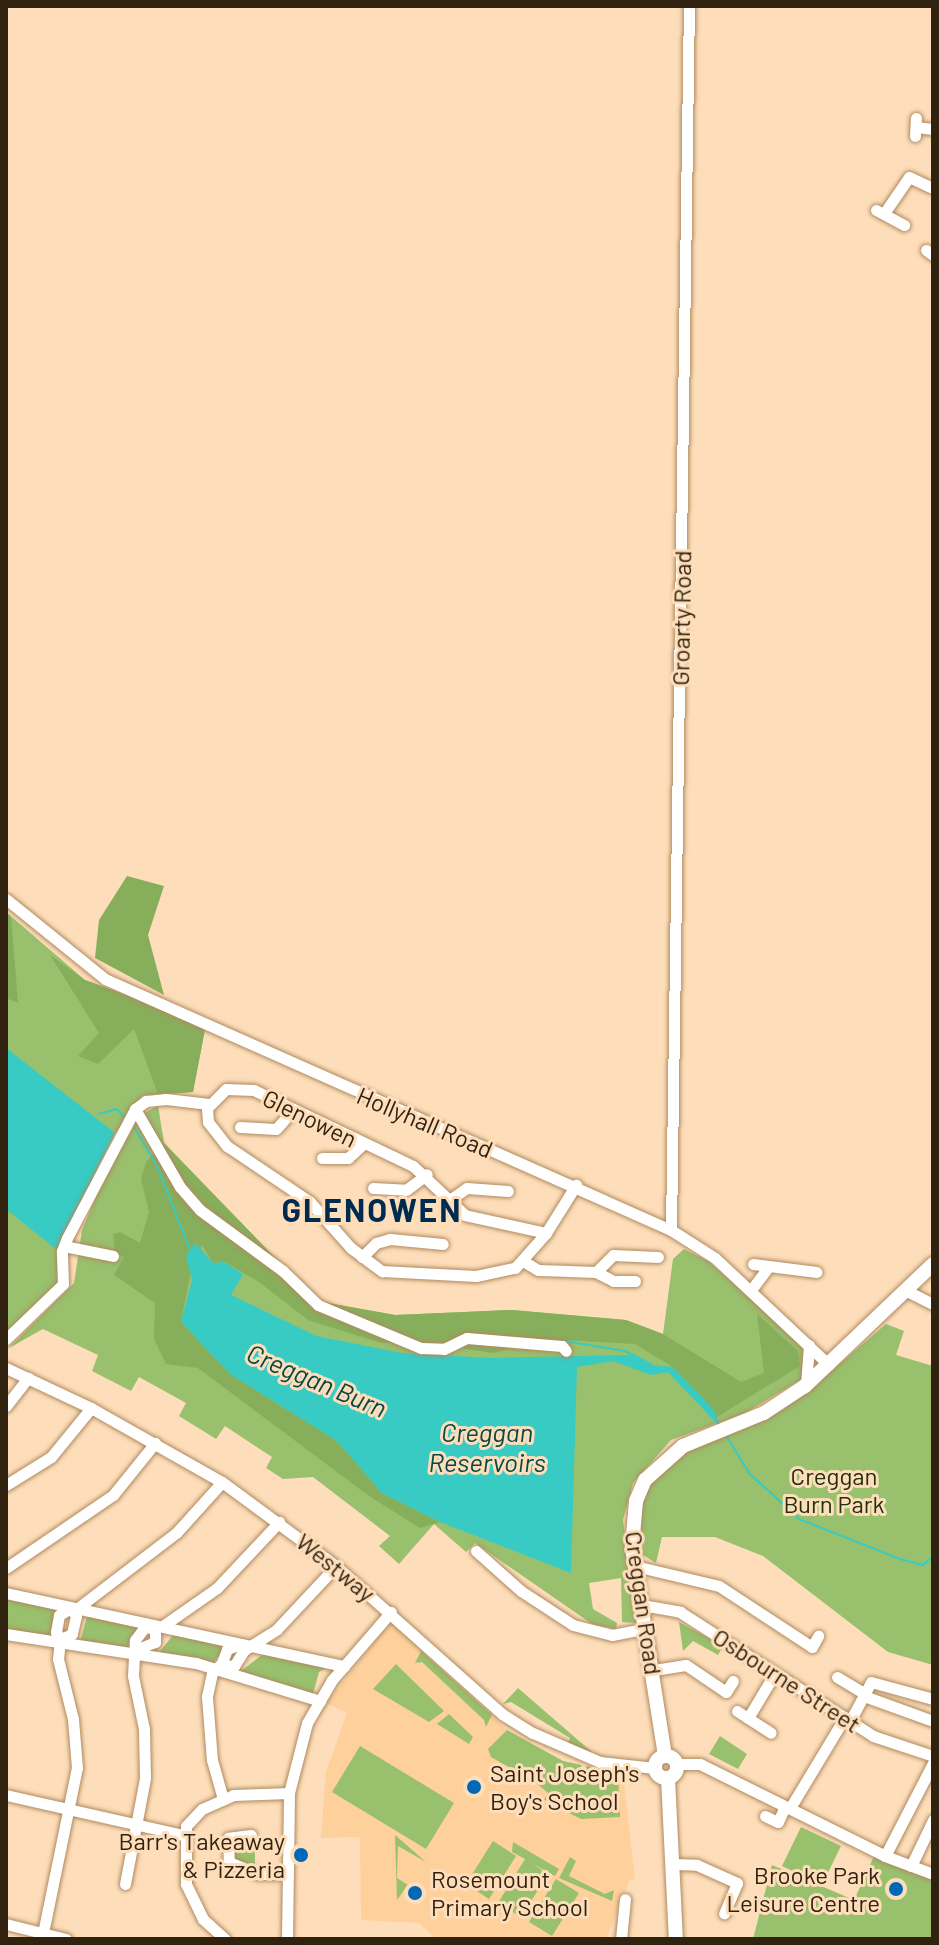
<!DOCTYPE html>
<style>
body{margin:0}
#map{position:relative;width:939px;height:1945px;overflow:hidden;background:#fedeba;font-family:Barlow,sans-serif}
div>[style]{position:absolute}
.built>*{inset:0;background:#fed09c}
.green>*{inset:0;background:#98c06d}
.forest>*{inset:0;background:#87af5b}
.water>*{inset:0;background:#37cbc4}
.stream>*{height:2px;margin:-1px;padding:0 1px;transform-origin:1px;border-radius:1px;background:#37cbc4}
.roads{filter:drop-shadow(0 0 2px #af8a5f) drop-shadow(0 0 2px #af8a5f)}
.minor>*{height:11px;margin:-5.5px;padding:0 5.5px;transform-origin:5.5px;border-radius:5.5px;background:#fff}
.major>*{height:14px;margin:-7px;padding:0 7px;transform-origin:7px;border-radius:7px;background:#fff}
.major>.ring{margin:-7px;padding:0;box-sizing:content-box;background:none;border:14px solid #fff;border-radius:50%}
.dots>*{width:22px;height:22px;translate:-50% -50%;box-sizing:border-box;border:4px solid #fedeba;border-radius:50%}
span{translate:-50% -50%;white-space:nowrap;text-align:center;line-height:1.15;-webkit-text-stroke:6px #fedeba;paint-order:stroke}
.street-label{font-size:24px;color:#312210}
.park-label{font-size:24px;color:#20300d}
.poi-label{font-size:24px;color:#312210}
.left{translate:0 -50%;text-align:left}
.right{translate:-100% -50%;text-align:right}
.water-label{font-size:26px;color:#074845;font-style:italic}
.district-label{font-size:32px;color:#002b50;font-weight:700;letter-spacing:2px}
.frame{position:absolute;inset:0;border:8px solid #312210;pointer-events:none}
</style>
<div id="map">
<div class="built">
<i style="clip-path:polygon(391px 1622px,507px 1730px,563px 1761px,581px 1765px,583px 1772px,587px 1766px,623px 1774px,635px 1880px,630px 1879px,606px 1939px,436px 1939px,419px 1923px,361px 1920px,360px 1837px,321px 1838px,326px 1772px,347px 1713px,326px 1703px)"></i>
</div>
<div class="green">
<i style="clip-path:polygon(6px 912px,85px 980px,206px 1024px,193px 1092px,142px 1096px,115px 1134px,71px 1218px,62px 1280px,10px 1336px,6px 1321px)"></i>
<i style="clip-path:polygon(158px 1105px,164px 1143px,317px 1301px,395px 1315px,512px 1310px,626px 1320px,663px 1334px,673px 1259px,684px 1249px,708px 1261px,799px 1342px,805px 1352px,803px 1378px,745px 1413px,671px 1440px,633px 1483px,623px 1520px,637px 1623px,622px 1622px,621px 1578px,589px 1583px,593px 1609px,617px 1623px,616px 1629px,592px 1624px,475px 1543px,466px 1552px,434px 1524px,399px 1564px,379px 1546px,390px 1536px,313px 1477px,283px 1479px,266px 1468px,272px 1457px,225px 1426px,216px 1439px,179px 1416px,186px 1403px,139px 1377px,131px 1391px,92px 1371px,98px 1355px,43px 1329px,9px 1348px,74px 1283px,82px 1230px,128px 1123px)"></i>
<i style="clip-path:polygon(886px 1324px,904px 1331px,896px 1355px,933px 1366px,933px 1665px,888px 1652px,763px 1556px,715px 1537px,662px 1537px,656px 1563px,643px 1555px,639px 1512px,646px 1490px,669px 1460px,806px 1393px)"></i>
<i style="clip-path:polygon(6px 1595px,58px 1606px,51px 1638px,6px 1632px)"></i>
<i style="clip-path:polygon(88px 1612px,142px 1622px,129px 1651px,80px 1643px)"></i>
<i style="clip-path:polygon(679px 1622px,723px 1646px,718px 1655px,693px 1641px,683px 1651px)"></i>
<i style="clip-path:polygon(178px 1629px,230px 1642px,211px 1665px,157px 1655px)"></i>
<i style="clip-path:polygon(267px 1651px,334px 1663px,319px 1672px,313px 1694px,237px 1674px)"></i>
<i style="clip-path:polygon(421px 1651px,492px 1715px,486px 1727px,484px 1720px,422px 1662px,415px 1663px)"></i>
<i style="clip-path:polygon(396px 1664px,400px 1668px,444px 1711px,429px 1722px,373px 1689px)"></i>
<i style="clip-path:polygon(518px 1688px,593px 1753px,568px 1743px,570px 1738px,511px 1702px,503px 1704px)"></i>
<i style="clip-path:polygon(449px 1714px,473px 1737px,469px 1744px,437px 1724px)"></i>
<i style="clip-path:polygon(507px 1730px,563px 1761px,581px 1765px,583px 1772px,587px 1766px,618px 1773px,620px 1817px,581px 1819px,563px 1810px,560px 1795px,553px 1802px,544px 1800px,548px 1793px,535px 1782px,491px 1757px,488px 1749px)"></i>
<i style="clip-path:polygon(720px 1736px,747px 1754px,738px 1769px,709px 1754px)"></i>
<i style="clip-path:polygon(360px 1746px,454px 1803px,426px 1849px,332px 1792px)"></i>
<i style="clip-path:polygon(801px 1827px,841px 1846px,822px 1885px,782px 1866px)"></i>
<i style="clip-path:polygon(395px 1835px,426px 1862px,398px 1846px,397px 1878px,408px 1885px,397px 1900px)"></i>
<i style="clip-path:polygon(255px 1838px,255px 1868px,232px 1861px,229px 1840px)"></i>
<i style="clip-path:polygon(493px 1841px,516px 1856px,489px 1899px,466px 1884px)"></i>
<i style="clip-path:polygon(513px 1842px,559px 1869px,555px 1876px,533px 1864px,548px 1874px,521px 1917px,498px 1903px,525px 1859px,512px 1852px)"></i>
<i style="clip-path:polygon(875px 1854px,933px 1879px,933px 1939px,753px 1939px,772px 1865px,854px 1900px)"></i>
<i style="clip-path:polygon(570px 1857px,576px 1861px,569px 1876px,605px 1894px,614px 1890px,612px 1901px,559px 1878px)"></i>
<i style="clip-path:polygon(556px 1879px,579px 1893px,552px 1936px,529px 1922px)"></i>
</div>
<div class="forest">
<i style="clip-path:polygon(127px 876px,164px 886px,148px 935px,164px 995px,95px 958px,99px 920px)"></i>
<i style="clip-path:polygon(6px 912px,11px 917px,18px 1003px,6px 998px)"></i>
<i style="clip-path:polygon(50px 955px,85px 980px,206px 1024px,193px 1092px,158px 1094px,134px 1029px,98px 1064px,78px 1056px,99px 1033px)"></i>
<i style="clip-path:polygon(164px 1143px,317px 1301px,395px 1315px,512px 1310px,626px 1320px,663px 1334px,741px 1382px,764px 1373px,757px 1314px,798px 1351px,800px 1366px,717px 1417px,673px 1367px,635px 1344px,543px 1339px,494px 1353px,415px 1342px,381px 1343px,308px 1320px,259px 1282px,225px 1262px,213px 1263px,202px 1245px,191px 1271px,181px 1322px,230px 1374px,337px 1441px,382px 1493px,440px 1522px,420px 1528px,369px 1496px,198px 1368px,166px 1364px,154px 1339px,155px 1303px,114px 1275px,124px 1257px,115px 1252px,113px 1234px,120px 1232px,140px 1243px,149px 1212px,141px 1179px,146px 1162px)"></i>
</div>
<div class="water">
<i style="clip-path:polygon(6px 1048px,115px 1133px,57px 1250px,6px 1209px)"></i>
<i style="clip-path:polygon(195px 1243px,213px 1263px,224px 1262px,243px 1274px,231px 1295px,316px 1336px,402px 1353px,489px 1358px,632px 1355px,653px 1365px,673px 1367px,713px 1409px,723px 1430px,668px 1372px,651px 1375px,613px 1361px,577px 1367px,571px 1573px,440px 1522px,382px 1493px,337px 1441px,230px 1374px,181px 1322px,192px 1280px,186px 1256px)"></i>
</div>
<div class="stream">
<i style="left:99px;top:1114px;width:19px;rotate:-16deg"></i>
<i style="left:117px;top:1109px;width:11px;rotate:49deg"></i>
<i style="left:132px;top:1124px;width:49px;rotate:59.2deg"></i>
<i style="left:157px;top:1166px;width:92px;rotate:68.4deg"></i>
<i style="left:564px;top:1341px;width:62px;rotate:9.3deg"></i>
<i style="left:625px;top:1351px;width:35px;rotate:27deg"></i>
<i style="left:727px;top:1437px;width:42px;rotate:58.6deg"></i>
<i style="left:749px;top:1473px;width:68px;rotate:42.6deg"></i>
<i style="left:799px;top:1519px;width:109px;rotate:21.6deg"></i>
<i style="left:900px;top:1559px;width:24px;rotate:15deg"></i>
<i style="left:923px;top:1565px;width:13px;rotate:-42deg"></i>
</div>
<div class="roads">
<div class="minor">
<i style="left:916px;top:127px;width:17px;rotate:7deg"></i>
<i style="left:915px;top:136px;width:18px;rotate:-87deg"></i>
<i style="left:876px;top:210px;width:32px;rotate:28deg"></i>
<i style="left:885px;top:212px;width:42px;rotate:-55.6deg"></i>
<i style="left:909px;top:177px;width:26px;rotate:25deg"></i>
<i style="left:926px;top:250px;width:9px;rotate:36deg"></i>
<i style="left:6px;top:899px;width:127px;rotate:38.9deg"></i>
<i style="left:105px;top:979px;width:619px;rotate:23.92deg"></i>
<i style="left:671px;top:1230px;width:52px;rotate:32.5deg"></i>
<i style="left:715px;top:1258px;width:156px;rotate:43.2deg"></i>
<i style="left:135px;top:1109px;width:90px;rotate:60deg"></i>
<i style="left:180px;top:1187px;width:30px;rotate:49deg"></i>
<i style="left:200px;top:1210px;width:103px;rotate:36.3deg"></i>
<i style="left:283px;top:1271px;width:49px;rotate:44.2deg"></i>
<i style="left:318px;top:1305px;width:112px;rotate:22.7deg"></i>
<i style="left:421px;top:1348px;width:23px;rotate:2deg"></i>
<i style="left:444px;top:1349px;width:25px;rotate:-26deg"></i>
<i style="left:467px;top:1338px;width:95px;rotate:4.8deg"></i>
<i style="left:562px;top:1346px;width:6px;rotate:51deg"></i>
<i style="left:240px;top:1127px;width:36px;rotate:3deg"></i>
<i style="left:276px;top:1129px;width:25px;rotate:-48deg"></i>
<i style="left:322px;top:1158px;width:26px"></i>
<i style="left:348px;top:1158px;width:21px;rotate:-43deg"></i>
<i style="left:373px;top:1188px;width:33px;rotate:3deg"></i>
<i style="left:406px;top:1190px;width:26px;rotate:-37deg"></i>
<i style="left:451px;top:1199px;width:19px;rotate:-35deg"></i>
<i style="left:467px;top:1188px;width:41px;rotate:4.2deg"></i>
<i style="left:671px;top:1230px;width:1224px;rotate:-89.16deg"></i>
<i style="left:546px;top:1233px;width:83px;rotate:-167.5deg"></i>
<i style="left:465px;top:1215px;width:71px;rotate:-136.7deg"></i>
<i style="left:413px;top:1166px;width:176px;rotate:-154.5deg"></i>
<i style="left:254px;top:1090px;width:28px;rotate:-178deg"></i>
<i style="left:226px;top:1089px;width:27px;rotate:135deg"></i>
<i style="left:207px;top:1108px;width:14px;rotate:86deg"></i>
<i style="left:208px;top:1122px;width:31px;rotate:52deg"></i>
<i style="left:227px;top:1146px;width:100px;rotate:34deg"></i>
<i style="left:310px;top:1202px;width:62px;rotate:48.3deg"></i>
<i style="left:351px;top:1248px;width:39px;rotate:37deg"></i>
<i style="left:382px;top:1271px;width:94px;rotate:3deg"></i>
<i style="left:476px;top:1276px;width:40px;rotate:-12deg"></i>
<i style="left:515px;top:1268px;width:47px;rotate:-48.5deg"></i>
<i style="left:546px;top:1233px;width:57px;rotate:-58deg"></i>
<i style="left:64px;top:1246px;width:50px;rotate:11.5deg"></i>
<i style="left:362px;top:1257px;width:20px;rotate:-45deg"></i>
<i style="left:376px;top:1243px;width:15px;rotate:-16deg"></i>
<i style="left:390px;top:1239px;width:53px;rotate:5.4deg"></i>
<i style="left:523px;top:1261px;width:17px;rotate:31deg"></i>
<i style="left:538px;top:1270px;width:58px;rotate:2deg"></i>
<i style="left:596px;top:1272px;width:20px;rotate:27deg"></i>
<i style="left:614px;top:1281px;width:21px"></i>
<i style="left:753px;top:1264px;width:64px;rotate:7.2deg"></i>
<i style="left:596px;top:1272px;width:24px;rotate:-45deg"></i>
<i style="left:613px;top:1255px;width:45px;rotate:2.5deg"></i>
<i style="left:751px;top:1290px;width:30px;rotate:-53deg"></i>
<i style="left:907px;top:1291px;width:29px;rotate:27deg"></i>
<i style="left:6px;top:1339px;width:79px;rotate:-44deg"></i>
<i style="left:63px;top:1284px;width:33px;rotate:-92deg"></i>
<i style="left:62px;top:1251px;width:14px;rotate:-69deg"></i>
<i style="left:67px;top:1238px;width:146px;rotate:-62.2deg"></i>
<i style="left:135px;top:1109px;width:14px;rotate:-36deg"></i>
<i style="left:146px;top:1101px;width:20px;rotate:-6deg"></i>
<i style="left:166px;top:1099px;width:43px;rotate:6.6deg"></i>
<i style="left:6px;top:1368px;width:94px;rotate:25.2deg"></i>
<i style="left:91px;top:1408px;width:150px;rotate:29.5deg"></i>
<i style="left:222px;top:1482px;width:142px;rotate:36.4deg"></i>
<i style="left:336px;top:1566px;width:222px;rotate:41.7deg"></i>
<i style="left:502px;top:1714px;width:36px;rotate:32deg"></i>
<i style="left:533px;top:1733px;width:73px;rotate:23.4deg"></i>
<i style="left:600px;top:1762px;width:55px;rotate:6.2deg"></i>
<i style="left:806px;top:1385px;width:40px;rotate:-85.7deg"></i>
<i style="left:6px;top:1406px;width:36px;rotate:-52deg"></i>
<i style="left:6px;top:1485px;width:53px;rotate:-31.9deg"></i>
<i style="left:51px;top:1457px;width:63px;rotate:-50.8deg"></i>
<i style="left:476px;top:1551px;width:60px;rotate:41.6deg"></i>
<i style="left:521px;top:1591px;width:62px;rotate:33.2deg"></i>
<i style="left:573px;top:1625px;width:40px;rotate:14.4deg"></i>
<i style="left:612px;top:1635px;width:36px;rotate:-11deg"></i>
<i style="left:635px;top:1566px;width:86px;rotate:13.4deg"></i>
<i style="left:719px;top:1586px;width:111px;rotate:33.3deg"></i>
<i style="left:812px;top:1647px;width:13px;rotate:-61deg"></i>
<i style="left:6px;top:1568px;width:130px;rotate:-34.3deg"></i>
<i style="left:113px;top:1495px;width:67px;rotate:-51.1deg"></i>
<i style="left:6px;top:1593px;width:346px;rotate:12.2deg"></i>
<i style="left:642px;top:1605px;width:39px;rotate:10deg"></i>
<i style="left:680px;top:1612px;width:229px;rotate:32.7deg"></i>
<i style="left:873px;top:1736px;width:63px;rotate:18.4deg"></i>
<i style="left:79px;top:1607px;width:123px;rotate:-37.4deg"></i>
<i style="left:177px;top:1532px;width:67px;rotate:-48deg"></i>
<i style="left:71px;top:1608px;width:9px;rotate:58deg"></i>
<i style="left:76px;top:1616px;width:18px;rotate:103deg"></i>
<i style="left:72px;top:1634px;width:13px;rotate:157deg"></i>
<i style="left:60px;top:1639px;width:8px;rotate:-120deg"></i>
<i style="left:56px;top:1632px;width:17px;rotate:-80deg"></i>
<i style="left:59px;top:1615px;width:14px;rotate:-30deg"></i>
<i style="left:164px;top:1625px;width:65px;rotate:-34.9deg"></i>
<i style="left:217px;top:1588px;width:91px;rotate:-46.8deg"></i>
<i style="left:6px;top:1634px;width:192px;rotate:8.7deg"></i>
<i style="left:196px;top:1663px;width:130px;rotate:17deg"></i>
<i style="left:244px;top:1650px;width:19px;rotate:122deg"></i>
<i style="left:234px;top:1666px;width:13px;rotate:-176deg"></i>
<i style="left:221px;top:1665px;width:17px;rotate:-69deg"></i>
<i style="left:227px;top:1649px;width:12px;rotate:-20deg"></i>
<i style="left:238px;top:1645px;width:8px;rotate:40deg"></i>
<i style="left:244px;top:1650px;width:39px;rotate:-32deg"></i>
<i style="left:277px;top:1629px;width:86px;rotate:-46.9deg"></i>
<i style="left:220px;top:1665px;width:11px;rotate:135deg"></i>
<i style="left:212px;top:1673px;width:25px;rotate:102deg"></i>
<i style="left:207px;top:1697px;width:63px;rotate:85.5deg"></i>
<i style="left:212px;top:1760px;width:41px;rotate:74.2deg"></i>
<i style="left:654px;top:1670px;width:32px;rotate:-9deg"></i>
<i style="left:686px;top:1665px;width:48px;rotate:34deg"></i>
<i style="left:726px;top:1692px;width:13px;rotate:-58deg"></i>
<i style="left:837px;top:1677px;width:33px;rotate:31deg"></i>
<i style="left:864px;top:1696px;width:73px;rotate:19.9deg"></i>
<i style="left:737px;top:1711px;width:40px;rotate:32.9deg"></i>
<i style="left:748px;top:1718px;width:52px;rotate:-59deg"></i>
<i style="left:850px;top:1721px;width:44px;rotate:-61.7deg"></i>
<i style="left:871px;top:1682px;width:64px;rotate:15.3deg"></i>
<i style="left:677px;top:1764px;width:23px"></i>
<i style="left:700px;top:1764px;width:207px;rotate:26.4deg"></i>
<i style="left:885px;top:1856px;width:51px;rotate:20.6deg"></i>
<i style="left:6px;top:1795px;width:182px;rotate:12.7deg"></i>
<i style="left:790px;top:1808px;width:106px;rotate:-58.9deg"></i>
<i style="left:765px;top:1816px;width:14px;rotate:25deg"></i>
<i style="left:778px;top:1822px;width:17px;rotate:-66deg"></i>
<i style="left:251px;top:1835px;width:23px;rotate:173deg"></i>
<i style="left:228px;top:1838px;width:24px;rotate:88deg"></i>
<i style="left:229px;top:1862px;width:31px;rotate:22deg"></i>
<i style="left:258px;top:1874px;width:29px"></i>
<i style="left:885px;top:1856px;width:105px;rotate:-62.7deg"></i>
<i style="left:674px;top:1864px;width:23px;rotate:2deg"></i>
<i style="left:697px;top:1865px;width:44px;rotate:24.2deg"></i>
<i style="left:737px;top:1883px;width:33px;rotate:113deg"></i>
<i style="left:911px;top:1866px;width:51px;rotate:-64.4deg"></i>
<i style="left:125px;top:1884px;width:108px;rotate:-79.3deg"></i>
<i style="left:145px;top:1778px;width:49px;rotate:-91.2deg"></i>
<i style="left:144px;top:1729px;width:54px;rotate:-101.7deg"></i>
<i style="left:133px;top:1676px;width:36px;rotate:-87deg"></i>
<i style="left:135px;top:1640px;width:15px;rotate:-53deg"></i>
<i style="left:144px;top:1628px;width:11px;rotate:-5deg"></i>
<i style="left:155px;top:1627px;width:15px;rotate:90deg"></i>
<i style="left:155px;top:1642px;width:18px;rotate:158deg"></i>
<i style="left:6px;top:1924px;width:62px;rotate:14deg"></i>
<i style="left:43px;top:1933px;width:168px;rotate:-78.4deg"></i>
<i style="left:77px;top:1768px;width:49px;rotate:-94.7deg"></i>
<i style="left:73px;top:1719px;width:62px;rotate:-104deg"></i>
<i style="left:58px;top:1659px;width:20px;rotate:-84deg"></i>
<i style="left:225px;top:1939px;width:30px;rotate:-138deg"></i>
<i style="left:203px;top:1919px;width:39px;rotate:-116deg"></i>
<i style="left:186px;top:1884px;width:58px;rotate:-90deg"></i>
<i style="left:186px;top:1826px;width:23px;rotate:-47deg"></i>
<i style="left:202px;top:1809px;width:34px;rotate:-24deg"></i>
<i style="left:233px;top:1795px;width:56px;rotate:-2deg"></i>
<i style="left:287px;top:1939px;width:146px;rotate:-89.2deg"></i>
<i style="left:289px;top:1793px;width:72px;rotate:-75.6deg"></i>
<i style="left:307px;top:1723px;width:50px;rotate:-59.8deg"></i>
<i style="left:332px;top:1680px;width:90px;rotate:-49.1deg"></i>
<i style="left:621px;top:1939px;width:40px;rotate:-84.3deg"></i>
</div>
<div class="major">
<i class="ring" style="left:655px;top:1756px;width:8px;height:8px"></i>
<i style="left:665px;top:1756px;width:212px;rotate:-99deg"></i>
<i style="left:632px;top:1547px;width:46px;rotate:-85deg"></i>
<i style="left:636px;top:1501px;width:23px;rotate:-67deg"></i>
<i style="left:645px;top:1480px;width:51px;rotate:-41.8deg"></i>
<i style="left:683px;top:1446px;width:87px;rotate:-22.2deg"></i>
<i style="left:764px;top:1413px;width:49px;rotate:-33.4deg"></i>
<i style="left:805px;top:1386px;width:177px;rotate:-43.6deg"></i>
<i style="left:668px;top:1778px;width:161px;rotate:87.2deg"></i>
</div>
</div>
<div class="dots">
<i style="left:474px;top:1787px;background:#0068b4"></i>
<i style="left:301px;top:1855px;background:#0068b4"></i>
<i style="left:896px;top:1889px;background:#0068b4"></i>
<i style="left:415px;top:1893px;background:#0068b4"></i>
</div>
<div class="street-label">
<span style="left:681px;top:618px;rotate:-89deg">Groarty Road</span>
<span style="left:310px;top:1118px;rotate:26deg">Glenowen</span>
<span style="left:425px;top:1122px;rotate:23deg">Hollyhall Road</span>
<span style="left:336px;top:1567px;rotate:39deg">Westway</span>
<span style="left:644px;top:1603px;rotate:82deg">Creggan Road</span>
<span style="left:787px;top:1680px;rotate:33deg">Osbourne Street</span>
</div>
<div class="park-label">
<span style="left:834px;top:1490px">Creggan<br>Burn Park</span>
</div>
<div class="poi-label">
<span class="left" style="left:490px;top:1787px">Saint Joseph's<br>Boy's School</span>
<span class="right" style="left:285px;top:1855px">Barr's Takeaway<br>&amp; Pizzeria</span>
<span class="right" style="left:880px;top:1889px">Brooke Park<br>Leisure Centre</span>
<span class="left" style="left:431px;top:1893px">Rosemount<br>Primary School</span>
</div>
<div class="water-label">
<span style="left:317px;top:1380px;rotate:23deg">Creggan Burn</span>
<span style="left:487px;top:1447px">Creggan<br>Reservoirs</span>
</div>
<div class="district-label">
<span style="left:372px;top:1209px">GLENOWEN</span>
</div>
<div class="frame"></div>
</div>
